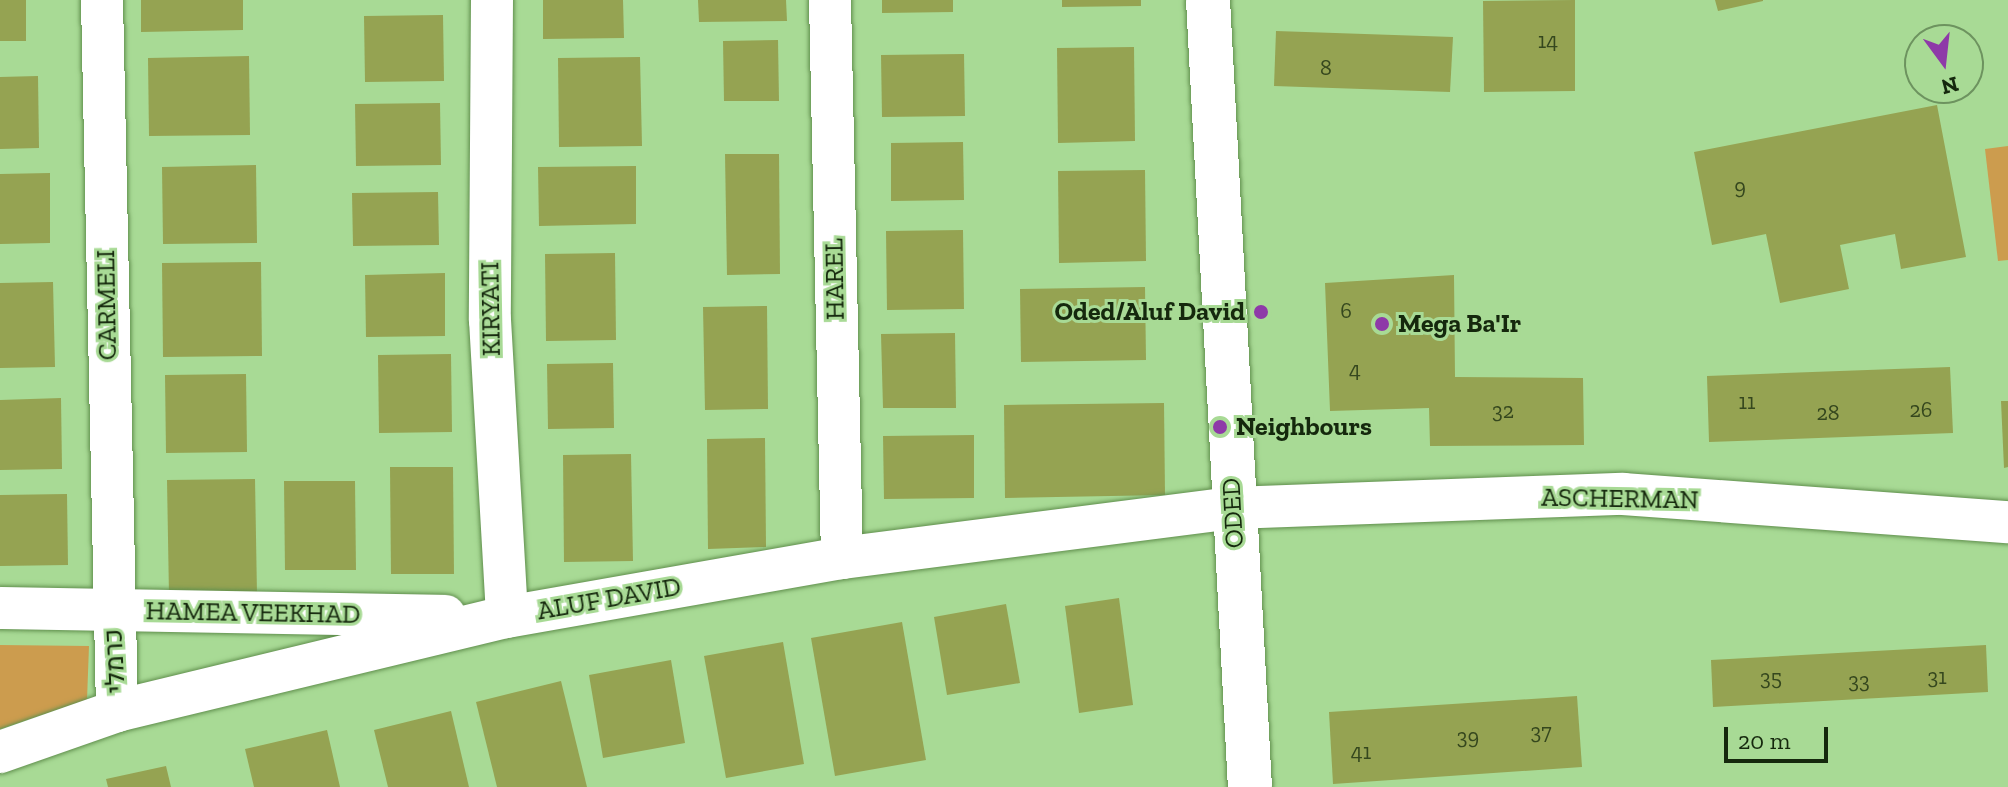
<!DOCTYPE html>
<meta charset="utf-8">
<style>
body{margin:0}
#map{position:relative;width:2008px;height:787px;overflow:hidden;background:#a8da95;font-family:"Zilla Slab",Heebo,serif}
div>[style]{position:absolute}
.green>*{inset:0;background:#cc9c4e}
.building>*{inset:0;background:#95a352}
.roads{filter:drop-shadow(0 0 2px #608f4d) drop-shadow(0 0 2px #608f4d)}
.street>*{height:42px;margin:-21px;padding:0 21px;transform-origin:21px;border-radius:21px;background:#fff}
.secondary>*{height:44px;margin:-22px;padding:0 22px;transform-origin:22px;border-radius:22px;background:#fff}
.dots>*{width:22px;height:22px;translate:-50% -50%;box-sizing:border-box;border:4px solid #a8da95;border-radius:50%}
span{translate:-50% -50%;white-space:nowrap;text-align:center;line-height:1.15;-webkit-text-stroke:6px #a8da95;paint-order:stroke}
.number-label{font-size:22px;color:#35471e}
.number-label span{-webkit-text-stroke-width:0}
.street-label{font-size:26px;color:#15280d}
.poi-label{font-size:26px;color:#15280d;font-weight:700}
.right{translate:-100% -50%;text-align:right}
.left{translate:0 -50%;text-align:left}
.north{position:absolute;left:1904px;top:24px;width:80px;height:80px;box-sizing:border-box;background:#a8da95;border:2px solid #6d935f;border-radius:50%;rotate:165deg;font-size:22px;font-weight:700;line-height:32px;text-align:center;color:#15280d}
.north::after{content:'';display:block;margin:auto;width:28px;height:36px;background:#8e3aa8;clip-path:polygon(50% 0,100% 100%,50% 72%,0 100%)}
.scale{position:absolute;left:1724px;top:727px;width:104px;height:36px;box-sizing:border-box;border:4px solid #15280d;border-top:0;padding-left:10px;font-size:24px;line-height:28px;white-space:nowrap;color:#15280d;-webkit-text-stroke:6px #a8da95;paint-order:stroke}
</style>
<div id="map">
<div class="green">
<i style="clip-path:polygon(2008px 146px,2008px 260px,1998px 261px,1985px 149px)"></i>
<i style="clip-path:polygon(0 645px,89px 646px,87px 700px,0 729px)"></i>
</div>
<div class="building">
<i style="clip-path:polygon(0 0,26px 0,26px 41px,0 41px)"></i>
<i style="clip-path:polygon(141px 0,243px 0,243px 30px,141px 32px)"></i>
<i style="clip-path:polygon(543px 0,623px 0,624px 38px,543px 39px)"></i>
<i style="clip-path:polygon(698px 0,786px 0,787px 21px,699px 22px)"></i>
<i style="clip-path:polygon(882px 0,953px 0,953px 12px,882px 13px)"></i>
<i style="clip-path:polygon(1062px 0,1141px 0,1141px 6px,1062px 7px)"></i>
<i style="clip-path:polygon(1575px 0,1575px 91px,1484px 92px,1483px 1px)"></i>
<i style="clip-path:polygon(1715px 0,1763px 0,1763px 1px,1718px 11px)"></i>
<i style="clip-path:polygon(443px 15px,444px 81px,365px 82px,364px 16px)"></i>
<i style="clip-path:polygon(1276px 31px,1453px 37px,1450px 92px,1274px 86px)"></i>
<i style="clip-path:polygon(778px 40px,779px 101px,724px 101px,723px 41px)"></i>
<i style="clip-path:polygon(1134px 47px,1135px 141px,1058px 143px,1057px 48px)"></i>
<i style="clip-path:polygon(964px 54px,965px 116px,882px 117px,881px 55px)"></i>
<i style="clip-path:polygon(249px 56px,250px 135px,149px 136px,148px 58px)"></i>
<i style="clip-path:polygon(640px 57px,642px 146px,559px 147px,558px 58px)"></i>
<i style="clip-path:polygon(38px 76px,39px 148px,0 149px,0 77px)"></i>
<i style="clip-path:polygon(440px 103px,441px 165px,356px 166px,355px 104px)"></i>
<i style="clip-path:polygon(1937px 105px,1966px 257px,1901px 269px,1895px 234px,1840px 245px,1849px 289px,1780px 303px,1766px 234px,1712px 245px,1694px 152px)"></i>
<i style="clip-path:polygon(963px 142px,964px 200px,891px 201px,891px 143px)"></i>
<i style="clip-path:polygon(725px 154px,779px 154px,780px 274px,727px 275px)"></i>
<i style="clip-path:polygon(256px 165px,257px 243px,163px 244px,162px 167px)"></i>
<i style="clip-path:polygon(636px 166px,636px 224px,539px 226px,538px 167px)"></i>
<i style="clip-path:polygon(1145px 170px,1146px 261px,1059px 263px,1058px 171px)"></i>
<i style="clip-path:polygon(50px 173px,50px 243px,0 244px,0 174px)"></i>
<i style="clip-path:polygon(438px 192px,439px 245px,353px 246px,352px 193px)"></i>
<i style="clip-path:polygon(963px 230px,964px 309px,887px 310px,886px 231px)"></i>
<i style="clip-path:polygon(615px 253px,616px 340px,546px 341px,545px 254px)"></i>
<i style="clip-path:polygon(261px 262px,262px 356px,163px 357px,162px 263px)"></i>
<i style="clip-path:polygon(445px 273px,445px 336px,366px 337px,365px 275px)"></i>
<i style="clip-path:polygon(1454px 275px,1455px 377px,1583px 378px,1584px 445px,1430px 446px,1429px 408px,1330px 411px,1325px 283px)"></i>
<i style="clip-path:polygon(53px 282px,55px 367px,0 368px,0 283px)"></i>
<i style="clip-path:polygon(1145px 287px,1146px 360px,1021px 362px,1020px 289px)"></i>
<i style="clip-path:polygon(767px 306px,768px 409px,705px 410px,703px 307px)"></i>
<i style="clip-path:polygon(955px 333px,956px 408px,883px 408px,881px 334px)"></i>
<i style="clip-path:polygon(451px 354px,452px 432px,379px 433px,378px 355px)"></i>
<i style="clip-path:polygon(613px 363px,614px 428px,548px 429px,547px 364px)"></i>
<i style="clip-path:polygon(1950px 367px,1953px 433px,1709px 442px,1707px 376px)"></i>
<i style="clip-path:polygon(246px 374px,247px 452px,166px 453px,165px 375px)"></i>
<i style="clip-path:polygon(61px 398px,62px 469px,0 470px,0 400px)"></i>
<i style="clip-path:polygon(2001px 401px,2008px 401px,2008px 467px,2004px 468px)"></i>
<i style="clip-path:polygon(1164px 403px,1165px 495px,1005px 498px,1004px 405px)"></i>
<i style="clip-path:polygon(974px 435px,974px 498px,884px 499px,883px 436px)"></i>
<i style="clip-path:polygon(765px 438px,766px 547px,708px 549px,707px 439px)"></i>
<i style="clip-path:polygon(631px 454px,633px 561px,564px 562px,563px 455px)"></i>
<i style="clip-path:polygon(390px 467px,453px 467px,454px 574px,391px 574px)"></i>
<i style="clip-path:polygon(255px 479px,257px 595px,169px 596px,167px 480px)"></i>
<i style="clip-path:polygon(284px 481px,355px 481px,356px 570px,285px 570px)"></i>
<i style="clip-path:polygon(67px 494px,68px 565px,0 566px,0 495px)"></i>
<i style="clip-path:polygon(1119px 598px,1133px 705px,1079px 713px,1065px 606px)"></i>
<i style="clip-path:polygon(1006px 604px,1020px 683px,947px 695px,934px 617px)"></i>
<i style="clip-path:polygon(902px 622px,926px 760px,835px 776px,811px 638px)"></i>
<i style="clip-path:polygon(783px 642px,804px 764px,726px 778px,704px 656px)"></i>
<i style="clip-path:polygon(1986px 645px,1988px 692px,1713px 707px,1711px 660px)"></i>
<i style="clip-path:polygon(671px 660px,685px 743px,603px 758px,589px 675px)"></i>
<i style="clip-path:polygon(561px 681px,587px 787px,497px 787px,476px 702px)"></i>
<i style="clip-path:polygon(1577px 696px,1582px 767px,1333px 784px,1329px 712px)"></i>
<i style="clip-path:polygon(451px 711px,469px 787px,388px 787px,374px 730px)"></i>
<i style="clip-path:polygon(327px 730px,340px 787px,254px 787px,245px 749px)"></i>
<i style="clip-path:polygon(166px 766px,171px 787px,108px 787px,106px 779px)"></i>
</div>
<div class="roads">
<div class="street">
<i style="left:102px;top:0;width:711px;rotate:88.79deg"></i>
<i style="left:492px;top:0;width:320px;rotate:90.4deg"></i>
<i style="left:490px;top:320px;width:297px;rotate:86.7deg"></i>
<i style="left:830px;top:0;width:558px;rotate:88.77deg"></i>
<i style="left:0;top:608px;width:445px;rotate:1deg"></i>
<i style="left:0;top:752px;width:124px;rotate:-19.3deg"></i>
<i style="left:117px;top:711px;width:401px;rotate:-13.6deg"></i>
<i style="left:507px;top:617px;width:340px;rotate:-10deg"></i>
<i style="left:842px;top:558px;width:393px;rotate:-7.3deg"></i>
<i style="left:1232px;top:508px;width:391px;rotate:-2.1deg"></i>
<i style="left:1623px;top:494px;width:386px;rotate:4.2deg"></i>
</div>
<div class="secondary">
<i style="left:1208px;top:0;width:788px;rotate:86.95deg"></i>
</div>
</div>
<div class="dots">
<i style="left:1261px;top:312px;background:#8e3aa8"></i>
<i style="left:1382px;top:324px;background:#8e3aa8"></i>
<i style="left:1220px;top:427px;background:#8e3aa8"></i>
</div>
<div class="number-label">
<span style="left:1548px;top:41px">14</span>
<span style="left:1326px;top:68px">8</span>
<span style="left:1740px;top:187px">9</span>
<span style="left:1346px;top:311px">6</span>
<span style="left:1355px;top:370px">4</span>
<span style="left:1747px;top:402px">11</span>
<span style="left:1921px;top:410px">26</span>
<span style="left:1503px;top:411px">32</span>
<span style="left:1828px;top:413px">28</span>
<span style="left:1937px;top:677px">31</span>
<span style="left:1771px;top:678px">35</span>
<span style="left:1859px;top:681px">33</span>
<span style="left:1541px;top:732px">37</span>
<span style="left:1468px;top:737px">39</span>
<span style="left:1361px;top:752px">41</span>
</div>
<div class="street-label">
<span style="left:835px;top:279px;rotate:-91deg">HAREL</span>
<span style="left:107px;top:305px;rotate:-91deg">CARMELI</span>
<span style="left:491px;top:309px;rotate:-91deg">KIRYATI</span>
<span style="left:1620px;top:499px;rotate:1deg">ASCHERMAN</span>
<span style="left:1233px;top:513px;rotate:-93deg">ODED</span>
<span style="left:609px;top:599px;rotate:-10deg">ALUF DAVID</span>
<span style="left:253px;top:613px;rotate:1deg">HAMEA VEEKHAD</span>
<span style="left:115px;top:661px;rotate:-93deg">כרמלי</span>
</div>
<div class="poi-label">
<span class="right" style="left:1245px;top:312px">Oded/Aluf David</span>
<span class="left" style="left:1398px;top:324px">Mega Ba'Ir</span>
<span class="left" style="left:1236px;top:427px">Neighbours</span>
</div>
<div class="north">N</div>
<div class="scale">20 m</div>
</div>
